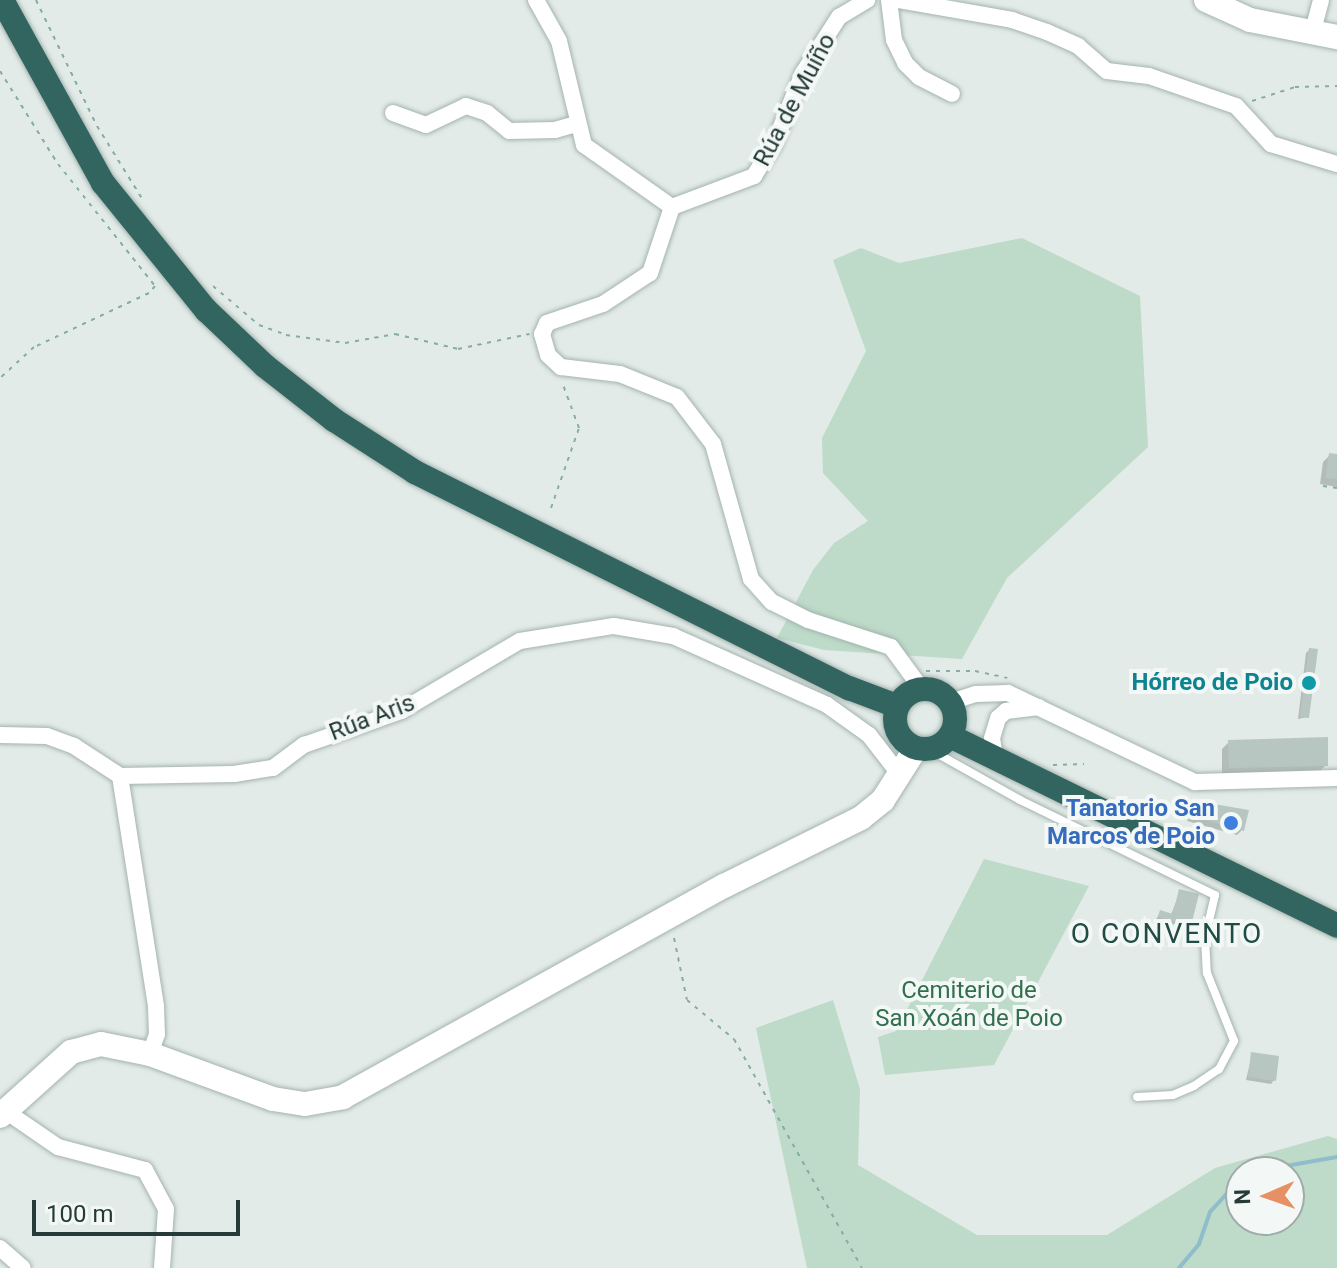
<!DOCTYPE html>
<meta charset="utf-8">
<style>
body{margin:0}
#map{position:relative;width:1337px;height:1268px;overflow:hidden;background:#e2ebe8;font-family:Roboto,sans-serif}
div>[style]{position:absolute}
.green>*{inset:0;background:#bddbc8}
.shadow>*{inset:0;background:#0003}
.stream>*{height:4px;margin:-2px;padding:0 2px;transform-origin:2px;border-radius:2px;background:#8fbdcc}
.building>*{inset:0;background:#b8c6c1}
.path>*{height:2px;margin-top:-1px;transform-origin:0;background:repeating-linear-gradient(90deg,#85ada3 0 4px,transparent 0 10px)}
.roads{filter:drop-shadow(0 0 2px #a5b3af) drop-shadow(0 0 2px #a5b3af)}
.lane>*{height:8px;margin:-4px;padding:0 4px;transform-origin:4px;border-radius:4px;background:#fff}
.street>*{height:16px;margin:-8px;padding:0 8px;transform-origin:8px;border-radius:8px;background:#fff}
.secondary>*{height:24px;margin:-12px;padding:0 12px;transform-origin:12px;border-radius:12px;background:#fff}
.highway>*{height:24px;margin:-12px;padding:0 12px;transform-origin:12px;border-radius:12px;background:#32655f}
.highway>.ring{margin:-12px;padding:0;box-sizing:content-box;background:none;border:24px solid #32655f;border-radius:50%}
.dots>*{width:22px;height:22px;translate:-50% -50%;box-sizing:border-box;border:4px solid #f3f8f6;border-radius:50%}
span{translate:-50% -50%;white-space:nowrap;text-align:center;line-height:1.15;-webkit-text-stroke:8px #f3f8f6;paint-order:stroke}
.street-label{font-size:24px;color:#243b37}
.culture-label{font-size:24px;color:#0d838f;font-weight:700}
.right{translate:-100% -50%;text-align:right}
.shop-label{font-size:24px;color:#366cbe;font-weight:700}
.park-label{font-size:24px;color:#316f4e}
.quarter-label{font-size:28px;color:#214c45;letter-spacing:2px}
.north{position:absolute;left:1225px;top:1156px;width:80px;height:80px;box-sizing:border-box;background:#f3f8f6;border:2px solid #a0acaa;border-radius:50%;rotate:268deg;font-size:22px;font-weight:700;line-height:32px;text-align:center;color:#243b37}
.north::after{content:'';display:block;margin:auto;width:28px;height:36px;background:#e79065;clip-path:polygon(50% 0,100% 100%,50% 72%,0 100%)}
.scale{position:absolute;left:32px;top:1200px;width:208px;height:36px;box-sizing:border-box;border:4px solid #243b37;border-top:0;padding-left:10px;font-size:24px;line-height:28px;white-space:nowrap;color:#243b37;-webkit-text-stroke:6px #f3f8f6;paint-order:stroke}
</style>
<div id="map">
<div class="green">
<i style="clip-path:polygon(1022px 238px,1140px 296px,1148px 447px,1007px 578px,962px 659px,824px 650px,777px 638px,813px 570px,834px 543px,868px 521px,823px 473px,822px 438px,866px 351px,833px 260px,861px 248px,899px 263px)"></i>
<i style="clip-path:polygon(984px 859px,1089px 886px,994px 1065px,885px 1075px,878px 1037px,896px 1031px)"></i>
<i style="clip-path:polygon(evenodd,833px 1000px,860px 1089px,858px 1165px,977px 1235px,1107px 1235px,1215px 1168px,1328px 1136px,1337px 1139px,1337px 1268px,807px 1268px,756px 1028px,833px 1000px,1241px 1172px,1289px 1172px,1289px 1220px,1241px 1220px,1241px 1172px)"></i>
</div>
<div class="shadow">
<i style="clip-path:polygon(1330px 455px,1337px 456px,1337px 487px,1320px 484px,1323px 462px)"></i>
<i style="clip-path:polygon(1309px 650px,1307px 717px,1298px 719px,1306px 653px)"></i>
<i style="clip-path:polygon(1229px 742px,1326px 765px,1319px 772px,1222px 774px,1222px 749px)"></i>
<i style="clip-path:polygon(1197px 803px,1242px 830px,1237px 835px,1187px 821px)"></i>
<i style="clip-path:polygon(1180px 891px,1190px 925px,1187px 928px,1156px 920px,1160px 912px,1171px 915px)"></i>
<i style="clip-path:polygon(1252px 1054px,1274px 1080px,1271px 1084px,1246px 1080px)"></i>
</div>
<div class="stream">
<i style="left:1251px;top:1172px;width:87px;rotate:-9.9deg"></i>
<i style="left:1179px;top:1268px;width:31px;rotate:-50deg"></i>
<i style="left:1199px;top:1244px;width:34px;rotate:-71deg"></i>
<i style="left:1210px;top:1212px;width:46px;rotate:-47.6deg"></i>
</div>
<div class="building">
<i style="clip-path:polygon(1329px 453px,1337px 454px,1337px 479px,1326px 478px)"></i>
<i style="clip-path:polygon(1309px 648px,1318px 649px,1309px 718px,1300px 717px)"></i>
<i style="clip-path:polygon(1328px 737px,1328px 766px,1229px 768px,1228px 740px)"></i>
<i style="clip-path:polygon(1196px 801px,1249px 810px,1244px 831px,1191px 816px)"></i>
<i style="clip-path:polygon(1179px 889px,1199px 894px,1191px 926px,1158px 917px,1160px 910px,1173px 914px)"></i>
<i style="clip-path:polygon(1251px 1052px,1279px 1056px,1276px 1081px,1248px 1077px)"></i>
</div>
<div class="path">
<i style="left:36px;top:0;width:140px;rotate:64.2deg"></i>
<i style="left:97px;top:126px;width:84px;rotate:58.2deg"></i>
<i style="left:0;top:71px;width:110px;rotate:58.1deg"></i>
<i style="left:58px;top:164px;width:156px;rotate:51.5deg"></i>
<i style="left:155px;top:286px;width:9px;rotate:131deg"></i>
<i style="left:149px;top:293px;width:127px;rotate:154.8deg"></i>
<i style="left:34px;top:347px;width:46px;rotate:137.6deg"></i>
<i style="left:1252px;top:101px;width:45px;rotate:-18deg"></i>
<i style="left:1295px;top:87px;width:42px;rotate:-1.4deg"></i>
<i style="left:213px;top:286px;width:60px;rotate:40.3deg"></i>
<i style="left:259px;top:325px;width:29px;rotate:20deg"></i>
<i style="left:286px;top:335px;width:60px;rotate:7.7deg"></i>
<i style="left:345px;top:343px;width:51px;rotate:-10.2deg"></i>
<i style="left:395px;top:334px;width:65px;rotate:13.4deg"></i>
<i style="left:458px;top:349px;width:73px;rotate:-11.9deg"></i>
<i style="left:1323px;top:486px;width:14px;rotate:8deg"></i>
<i style="left:551px;top:508px;width:85px;rotate:-70.7deg"></i>
<i style="left:579px;top:428px;width:49px;rotate:-110.3deg"></i>
<i style="left:926px;top:671px;width:49px"></i>
<i style="left:975px;top:671px;width:33px;rotate:12deg"></i>
<i style="left:1053px;top:765px;width:31px;rotate:-2deg"></i>
<i style="left:674px;top:938px;width:63px;rotate:78.2deg"></i>
<i style="left:687px;top:1000px;width:61px;rotate:39.7deg"></i>
<i style="left:734px;top:1039px;width:262px;rotate:60.8deg"></i>
</div>
<div class="roads">
<div class="lane">
<i style="left:929px;top:749px;width:104px;rotate:29.3deg"></i>
<i style="left:1020px;top:800px;width:217px;rotate:26deg"></i>
<i style="left:1215px;top:895px;width:44px;rotate:103.1deg"></i>
<i style="left:1205px;top:938px;width:35px;rotate:87deg"></i>
<i style="left:1207px;top:973px;width:73px;rotate:68.3deg"></i>
<i style="left:1234px;top:1041px;width:32px;rotate:118deg"></i>
<i style="left:1219px;top:1069px;width:30px;rotate:146deg"></i>
<i style="left:1194px;top:1086px;width:23px;rotate:157deg"></i>
<i style="left:1173px;top:1095px;width:36px;rotate:177deg"></i>
</div>
<div class="street">
<i style="left:536px;top:0;width:47px;rotate:60.7deg"></i>
<i style="left:559px;top:41px;width:107px;rotate:76.5deg"></i>
<i style="left:584px;top:145px;width:108px;rotate:35.2deg"></i>
<i style="left:889px;top:0;width:40px;rotate:82.9deg"></i>
<i style="left:894px;top:40px;width:25px;rotate:64deg"></i>
<i style="left:905px;top:63px;width:20px;rotate:45deg"></i>
<i style="left:919px;top:77px;width:37px;rotate:27deg"></i>
<i style="left:899px;top:0;width:115px;rotate:10deg"></i>
<i style="left:1012px;top:20px;width:37px;rotate:19deg"></i>
<i style="left:1047px;top:32px;width:34px;rotate:24deg"></i>
<i style="left:1078px;top:46px;width:38px;rotate:41deg"></i>
<i style="left:1107px;top:71px;width:42px;rotate:6.8deg"></i>
<i style="left:1149px;top:76px;width:92px;rotate:19deg"></i>
<i style="left:1236px;top:106px;width:52px;rotate:47.4deg"></i>
<i style="left:1271px;top:144px;width:69px;rotate:16.9deg"></i>
<i style="left:1312px;top:34px;width:35px;rotate:-75deg"></i>
<i style="left:393px;top:113px;width:35px;rotate:20deg"></i>
<i style="left:426px;top:125px;width:44px;rotate:-25.4deg"></i>
<i style="left:466px;top:106px;width:22px;rotate:18deg"></i>
<i style="left:487px;top:113px;width:28px;rotate:39deg"></i>
<i style="left:509px;top:131px;width:46px;rotate:-1.2deg"></i>
<i style="left:555px;top:130px;width:22px;rotate:-16deg"></i>
<i style="left:672px;top:207px;width:70px;rotate:108.4deg"></i>
<i style="left:650px;top:273px;width:56px;rotate:146.6deg"></i>
<i style="left:603px;top:304px;width:59px;rotate:161.3deg"></i>
<i style="left:547px;top:323px;width:12px;rotate:114deg"></i>
<i style="left:542px;top:334px;width:22px;rotate:74deg"></i>
<i style="left:548px;top:355px;width:18px;rotate:43deg"></i>
<i style="left:561px;top:367px;width:59px;rotate:6.8deg"></i>
<i style="left:620px;top:374px;width:61px;rotate:22deg"></i>
<i style="left:677px;top:397px;width:59px;rotate:52.5deg"></i>
<i style="left:713px;top:444px;width:140px;rotate:74.3deg"></i>
<i style="left:751px;top:579px;width:31px;rotate:48deg"></i>
<i style="left:772px;top:602px;width:40px;rotate:26.6deg"></i>
<i style="left:808px;top:620px;width:87px;rotate:18deg"></i>
<i style="left:891px;top:647px;width:51px;rotate:53.8deg"></i>
<i style="left:672px;top:207px;width:88px;rotate:-20.7deg"></i>
<i style="left:754px;top:176px;width:38px;rotate:-58deg"></i>
<i style="left:774px;top:144px;width:77px;rotate:-67.8deg"></i>
<i style="left:803px;top:73px;width:67px;rotate:-57.3deg"></i>
<i style="left:839px;top:17px;width:33px;rotate:-31deg"></i>
<i style="left:951px;top:702px;width:26px;rotate:-18deg"></i>
<i style="left:976px;top:694px;width:32px;rotate:-2deg"></i>
<i style="left:1008px;top:693px;width:207px;rotate:25.5deg"></i>
<i style="left:1195px;top:782px;width:142px;rotate:-1.6deg"></i>
<i style="left:0;top:735px;width:47px;rotate:1.2deg"></i>
<i style="left:47px;top:736px;width:29px;rotate:20deg"></i>
<i style="left:74px;top:746px;width:55px;rotate:33.1deg"></i>
<i style="left:120px;top:776px;width:114px;rotate:-1deg"></i>
<i style="left:234px;top:774px;width:39px;rotate:-9deg"></i>
<i style="left:273px;top:768px;width:39px;rotate:-37deg"></i>
<i style="left:304px;top:745px;width:103px;rotate:-19.3deg"></i>
<i style="left:401px;top:711px;width:138px;rotate:-30.5deg"></i>
<i style="left:520px;top:641px;width:95px;rotate:-9.1deg"></i>
<i style="left:614px;top:626px;width:60px;rotate:9.6deg"></i>
<i style="left:673px;top:636px;width:169px;rotate:24.1deg"></i>
<i style="left:827px;top:705px;width:52px;rotate:35.5deg"></i>
<i style="left:869px;top:735px;width:51px;rotate:52.2deg"></i>
<i style="left:995px;top:759px;width:21px;rotate:-98deg"></i>
<i style="left:992px;top:738px;width:21px;rotate:-73deg"></i>
<i style="left:998px;top:718px;width:11px;rotate:-41deg"></i>
<i style="left:1006px;top:711px;width:33px;rotate:-7deg"></i>
<i style="left:120px;top:776px;width:234px;rotate:81.1deg"></i>
<i style="left:156px;top:1007px;width:27px;rotate:88deg"></i>
<i style="left:157px;top:1034px;width:21px;rotate:109deg"></i>
<i style="left:7px;top:1112px;width:62px;rotate:34.5deg"></i>
<i style="left:58px;top:1147px;width:90px;rotate:14.8deg"></i>
<i style="left:145px;top:1170px;width:44px;rotate:61.7deg"></i>
<i style="left:166px;top:1209px;width:59px;rotate:93.9deg"></i>
<i style="left:0;top:1248px;width:30px;rotate:41deg"></i>
</div>
<div class="secondary">
<i style="left:1206px;top:0;width:48px;rotate:24.4deg"></i>
<i style="left:1250px;top:20px;width:89px;rotate:11.1deg"></i>
<i style="left:0;top:1116px;width:96px;rotate:-42deg"></i>
<i style="left:71px;top:1052px;width:31px;rotate:-15deg"></i>
<i style="left:101px;top:1044px;width:50px;rotate:11.5deg"></i>
<i style="left:150px;top:1054px;width:131px;rotate:20.1deg"></i>
<i style="left:273px;top:1099px;width:32px;rotate:9deg"></i>
<i style="left:305px;top:1104px;width:39px;rotate:-10deg"></i>
<i style="left:343px;top:1097px;width:436px;rotate:-29deg"></i>
<i style="left:724px;top:886px;width:153px;rotate:-26.4deg"></i>
<i style="left:861px;top:818px;width:28px;rotate:-39deg"></i>
<i style="left:883px;top:800px;width:62px;rotate:-57.6deg"></i>
</div>
<div class="highway">
<i style="left:2px;top:0;width:209px;rotate:61.1deg"></i>
<i style="left:103px;top:183px;width:164px;rotate:51deg"></i>
<i style="left:206px;top:310px;width:81px;rotate:43.5deg"></i>
<i style="left:265px;top:366px;width:88px;rotate:38deg"></i>
<i style="left:334px;top:420px;width:96px;rotate:32.7deg"></i>
<i style="left:415px;top:472px;width:485px;rotate:26.5deg"></i>
<i style="left:849px;top:688px;width:51px;rotate:20.6deg"></i>
<i class="ring" style="left:895px;top:689px;width:36px;height:36px"></i>
<i style="left:950px;top:736px;width:431px;rotate:26.1deg"></i>
</div>
</div>
<div class="dots">
<i style="left:1309px;top:683px;background:#0f9aa8"></i>
<i style="left:1231px;top:823px;background:#3f7fe0"></i>
</div>
<div class="street-label">
<span style="left:795px;top:100px;rotate:-62deg">Rúa de Muíño</span>
<span style="left:372px;top:718px;rotate:-21deg">Rúa Aris</span>
</div>
<div class="culture-label">
<span class="right" style="left:1293px;top:683px">Hórreo de Poio</span>
</div>
<div class="shop-label">
<span class="right" style="left:1215px;top:823px">Tanatorio San<br>Marcos de Poio</span>
</div>
<div class="park-label">
<span style="left:969px;top:1005px">Cemiterio de<br>San Xoán de Poio</span>
</div>
<div class="quarter-label">
<span style="left:1167px;top:934px">O CONVENTO</span>
</div>
<div class="north">N</div>
<div class="scale">100 m</div>
</div>
